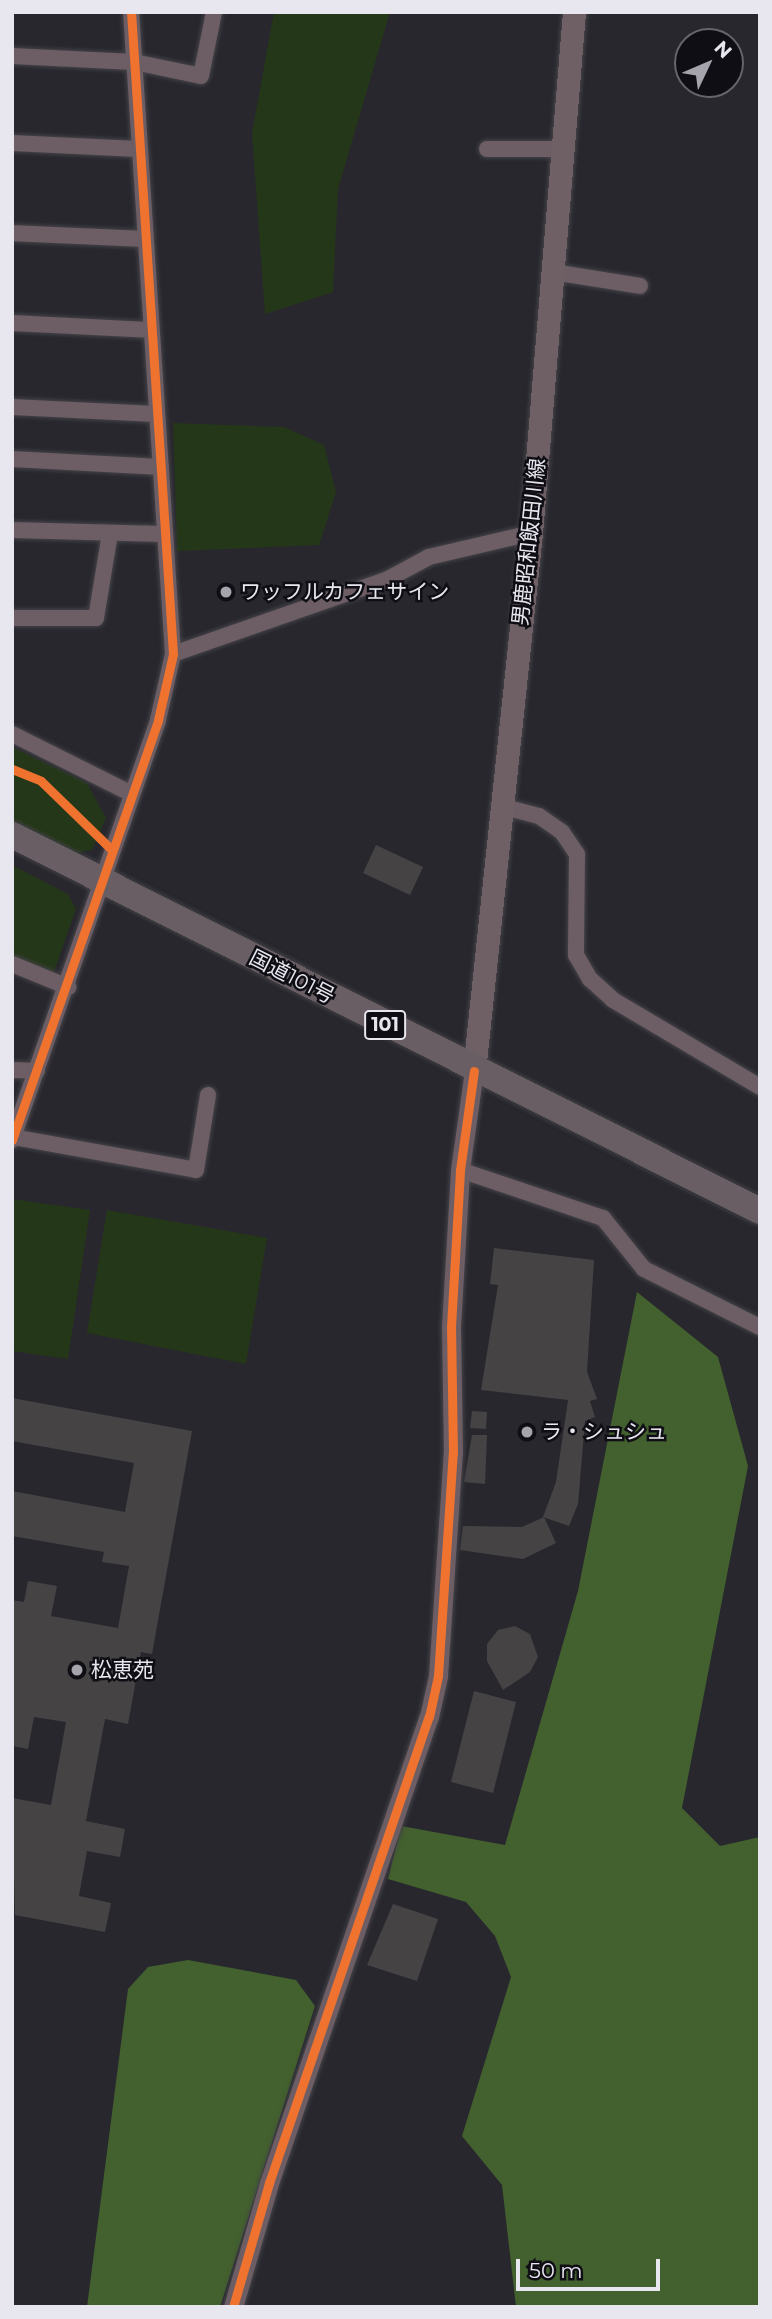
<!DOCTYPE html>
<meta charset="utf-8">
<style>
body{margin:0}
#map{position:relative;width:772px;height:2319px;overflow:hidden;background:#28272e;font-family:Montserrat,"Noto Sans JP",sans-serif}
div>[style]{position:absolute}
.green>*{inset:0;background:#253719}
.forest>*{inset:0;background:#43612e}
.building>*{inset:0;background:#464345}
.roads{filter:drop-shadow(0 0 2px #444348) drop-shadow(0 0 2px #444348)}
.minor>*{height:16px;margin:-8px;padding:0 8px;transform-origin:8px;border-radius:8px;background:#6c5e64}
.tertiary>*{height:19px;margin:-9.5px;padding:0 9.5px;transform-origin:9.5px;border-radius:9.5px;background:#6c5e64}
.secondary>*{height:23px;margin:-11.5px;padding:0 11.5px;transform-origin:11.5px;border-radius:11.5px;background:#6f6066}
.trunk>*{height:26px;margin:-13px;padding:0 13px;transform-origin:13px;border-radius:13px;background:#685e63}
.cycleway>*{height:9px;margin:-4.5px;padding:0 4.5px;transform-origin:4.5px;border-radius:4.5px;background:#ef722f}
.dots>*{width:19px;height:19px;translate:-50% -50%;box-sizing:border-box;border:4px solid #0f0e14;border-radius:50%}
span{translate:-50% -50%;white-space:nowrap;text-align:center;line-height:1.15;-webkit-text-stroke:5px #0f0e14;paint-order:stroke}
.shield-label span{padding:2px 5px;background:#0f0e14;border:2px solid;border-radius:5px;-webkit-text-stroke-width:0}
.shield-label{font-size:19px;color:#e8e6ef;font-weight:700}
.street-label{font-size:21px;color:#e8e6ef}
.poi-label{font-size:21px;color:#e8e6ef}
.left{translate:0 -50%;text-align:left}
.frame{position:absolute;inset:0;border:14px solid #e8e6ef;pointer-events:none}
.north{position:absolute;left:674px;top:28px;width:70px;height:70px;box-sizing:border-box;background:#0f0e14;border:2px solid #66646c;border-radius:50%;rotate:46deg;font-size:19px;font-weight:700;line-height:28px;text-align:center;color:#e8e6ef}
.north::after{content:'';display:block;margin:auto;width:24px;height:32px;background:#a5a3ab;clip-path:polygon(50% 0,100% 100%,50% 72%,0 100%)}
.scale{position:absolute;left:516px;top:2259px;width:144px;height:32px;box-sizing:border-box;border:4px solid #e8e6ef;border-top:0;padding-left:9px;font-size:21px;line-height:24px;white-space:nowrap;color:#e8e6ef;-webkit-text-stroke:5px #0f0e14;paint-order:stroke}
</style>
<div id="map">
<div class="green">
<i style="clip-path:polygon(274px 12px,390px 12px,338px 189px,333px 292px,265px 314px,252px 133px)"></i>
<i style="clip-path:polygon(173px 423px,284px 427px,324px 445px,336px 492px,319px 545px,177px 551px)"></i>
<i style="clip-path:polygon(12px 747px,87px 783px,106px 818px,92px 850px,76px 853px,12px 821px)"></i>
<i style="clip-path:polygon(12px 865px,68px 894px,76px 909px,53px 975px,12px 957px)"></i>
<i style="clip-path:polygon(12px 1199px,90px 1210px,68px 1359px,12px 1351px)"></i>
<i style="clip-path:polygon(107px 1210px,267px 1238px,246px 1364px,87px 1333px)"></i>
</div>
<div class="forest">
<i style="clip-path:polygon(637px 1292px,718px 1357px,748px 1466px,682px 1808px,720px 1846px,760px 1837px,760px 2307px,516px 2307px,502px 2185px,462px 2136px,511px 1977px,495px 1936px,466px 1902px,388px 1879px,401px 1826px,505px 1845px,578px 1591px)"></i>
<i style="clip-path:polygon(188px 1960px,296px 1980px,315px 2006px,220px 2307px,87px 2307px,128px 1989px,148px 1967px)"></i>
</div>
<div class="building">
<i style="clip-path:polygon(376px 845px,423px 867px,410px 895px,363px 873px)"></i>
<i style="clip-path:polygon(494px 1248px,594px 1260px,587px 1372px,597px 1399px,590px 1401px,595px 1417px,585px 1421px,578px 1504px,569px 1526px,543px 1517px,556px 1482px,568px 1400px,481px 1390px,498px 1285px,490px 1284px)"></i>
<i style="clip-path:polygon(12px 1398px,192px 1431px,152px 1654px,141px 1652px,128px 1724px,105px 1719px,86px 1821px,125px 1829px,120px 1857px,87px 1851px,79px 1896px,111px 1903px,105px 1932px,15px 1915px,12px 1798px,51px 1805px,66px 1722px,34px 1717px,28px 1749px,12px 1746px,12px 1600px,24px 1602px,28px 1581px,57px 1586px,51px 1616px,118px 1628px,129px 1566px,102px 1562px,104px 1552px,12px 1536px,12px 1491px,125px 1512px,134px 1463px,12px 1441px)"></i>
<i style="clip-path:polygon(472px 1411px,487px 1412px,486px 1429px,470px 1428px)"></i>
<i style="clip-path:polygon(472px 1435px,487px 1435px,485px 1484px,464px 1482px)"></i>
<i style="clip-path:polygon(544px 1517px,556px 1543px,523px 1559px,460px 1550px,463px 1526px,522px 1527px)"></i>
<i style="clip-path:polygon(515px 1626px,530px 1634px,538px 1657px,530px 1672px,503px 1690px,487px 1661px,487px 1644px,498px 1630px)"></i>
<i style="clip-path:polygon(474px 1691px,516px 1702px,493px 1793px,451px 1782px)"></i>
<i style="clip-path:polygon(393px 1904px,438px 1919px,417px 1981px,367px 1965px)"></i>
</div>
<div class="roads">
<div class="minor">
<i style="left:12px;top:56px;width:122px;rotate:2.8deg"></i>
<i style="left:134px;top:62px;width:68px;rotate:11.8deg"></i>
<i style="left:201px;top:76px;width:65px;rotate:-78.5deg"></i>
<i style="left:12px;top:143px;width:126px;rotate:2.7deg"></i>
<i style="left:487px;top:149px;width:76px"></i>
<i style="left:12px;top:233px;width:131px;rotate:2.6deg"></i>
<i style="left:553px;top:272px;width:88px;rotate:9.1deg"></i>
<i style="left:12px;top:323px;width:136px;rotate:2.9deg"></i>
<i style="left:12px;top:407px;width:144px;rotate:2.8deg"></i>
<i style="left:12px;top:459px;width:149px;rotate:3.1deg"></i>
<i style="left:12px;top:530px;width:150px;rotate:1.5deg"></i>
<i style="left:12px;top:618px;width:84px"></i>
<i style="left:96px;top:618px;width:86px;rotate:-80.6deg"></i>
<i style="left:173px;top:654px;width:225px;rotate:-19.2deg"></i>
<i style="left:386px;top:580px;width:49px;rotate:-28.1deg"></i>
<i style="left:429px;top:557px;width:105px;rotate:-13.2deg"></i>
<i style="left:12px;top:734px;width:132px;rotate:26.6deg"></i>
<i style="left:501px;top:806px;width:39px;rotate:15deg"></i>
<i style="left:539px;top:816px;width:28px;rotate:35deg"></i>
<i style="left:562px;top:832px;width:27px;rotate:56deg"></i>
<i style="left:577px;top:854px;width:101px;rotate:90.6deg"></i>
<i style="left:576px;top:955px;width:28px;rotate:60deg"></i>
<i style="left:590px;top:979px;width:31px;rotate:42deg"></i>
<i style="left:613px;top:1000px;width:171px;rotate:30.6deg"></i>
<i style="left:12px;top:964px;width:61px;rotate:22.3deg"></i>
<i style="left:12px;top:1070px;width:25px;rotate:2deg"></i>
<i style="left:13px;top:1137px;width:186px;rotate:10.2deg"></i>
<i style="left:196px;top:1170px;width:76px;rotate:-80.9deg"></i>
<i style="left:12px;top:1140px;width:445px;rotate:-70.8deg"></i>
<i style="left:158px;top:720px;width:68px;rotate:-77.2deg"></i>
<i style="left:173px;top:654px;width:643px;rotate:-93.74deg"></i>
<i style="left:460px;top:1170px;width:151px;rotate:18.6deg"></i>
<i style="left:603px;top:1218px;width:65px;rotate:51.2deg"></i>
<i style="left:644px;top:1269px;width:130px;rotate:26.6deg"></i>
</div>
<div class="tertiary">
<i style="left:233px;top:2307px;width:129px;rotate:-73.8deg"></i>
<i style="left:269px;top:2183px;width:493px;rotate:-71.1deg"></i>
<i style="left:429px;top:1717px;width:42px;rotate:-77.6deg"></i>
<i style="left:438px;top:1676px;width:224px;rotate:-86.2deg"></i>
<i style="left:453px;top:1453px;width:126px;rotate:-90.9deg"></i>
<i style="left:451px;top:1327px;width:157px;rotate:-86.7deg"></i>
<i style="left:460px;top:1170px;width:100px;rotate:-82deg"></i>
</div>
<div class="secondary">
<i style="left:474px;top:1071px;width:541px;rotate:-83.95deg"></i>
<i style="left:531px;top:533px;width:523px;rotate:-85.28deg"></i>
</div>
<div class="trunk">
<i style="left:12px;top:835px;width:837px;rotate:26.69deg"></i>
</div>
</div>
<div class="cycleway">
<i style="left:12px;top:769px;width:31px;rotate:22deg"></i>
<i style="left:41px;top:781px;width:99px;rotate:44.2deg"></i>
<i style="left:12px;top:1140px;width:445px;rotate:-70.8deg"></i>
<i style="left:158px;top:720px;width:68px;rotate:-77.2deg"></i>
<i style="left:173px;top:654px;width:643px;rotate:-93.74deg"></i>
<i style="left:233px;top:2307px;width:129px;rotate:-73.8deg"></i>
<i style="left:269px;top:2183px;width:493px;rotate:-71.1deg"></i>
<i style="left:429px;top:1717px;width:42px;rotate:-77.6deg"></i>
<i style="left:438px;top:1676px;width:224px;rotate:-86.2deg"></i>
<i style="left:453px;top:1453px;width:126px;rotate:-90.9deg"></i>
<i style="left:451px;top:1327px;width:157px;rotate:-86.7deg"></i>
<i style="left:460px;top:1170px;width:100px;rotate:-82deg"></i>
</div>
<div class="dots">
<i style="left:226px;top:592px;background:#a5a3ab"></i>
<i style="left:527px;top:1432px;background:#a5a3ab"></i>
<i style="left:77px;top:1670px;background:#a5a3ab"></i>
</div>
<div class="shield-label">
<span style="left:385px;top:1025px">101</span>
</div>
<div class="street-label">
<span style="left:529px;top:542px;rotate:-84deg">男鹿昭和飯田川線</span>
<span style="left:292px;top:977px;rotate:27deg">国道101号</span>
</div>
<div class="poi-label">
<span class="left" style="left:240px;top:592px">ワッフルカフェサイン</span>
<span class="left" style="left:541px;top:1432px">ラ・シュシュ</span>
<span class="left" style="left:91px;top:1670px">松恵苑</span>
</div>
<div class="frame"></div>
<div class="north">N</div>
<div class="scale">50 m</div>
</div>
